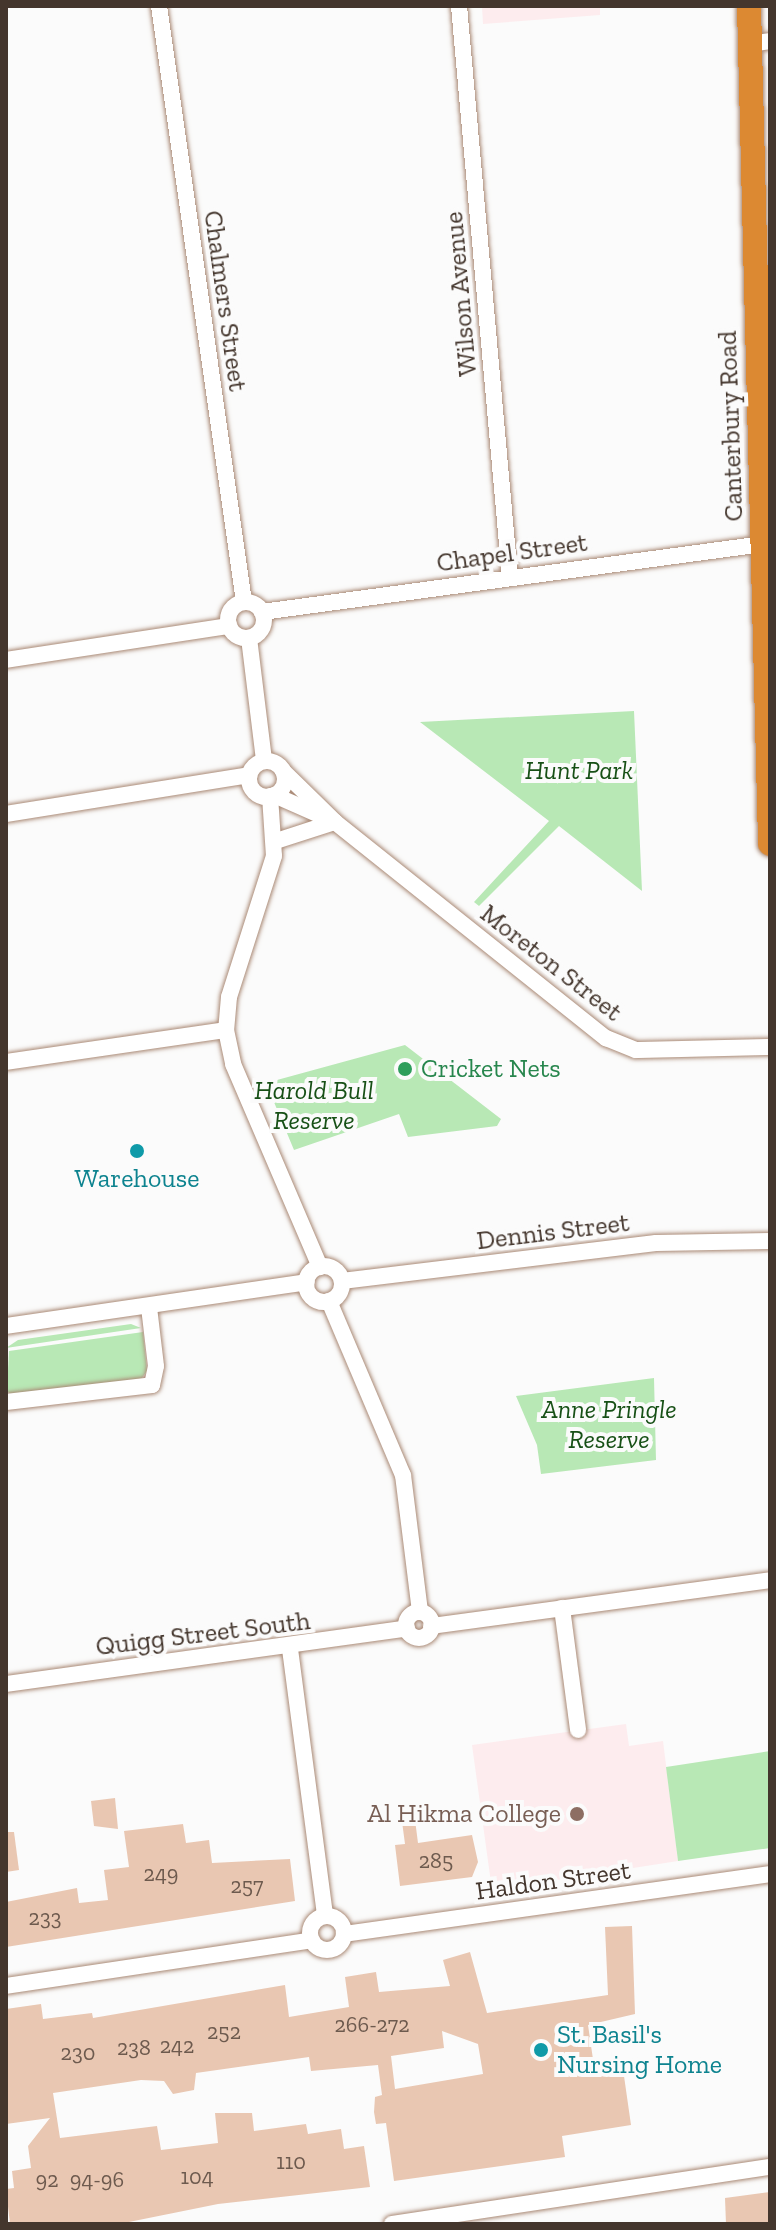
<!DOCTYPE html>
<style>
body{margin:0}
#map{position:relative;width:776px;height:2230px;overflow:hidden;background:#fbfbfb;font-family:"Zilla Slab",serif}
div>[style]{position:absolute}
.education>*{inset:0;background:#fdecee}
.green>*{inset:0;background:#b8e8b5}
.building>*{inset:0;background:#e9c7b2}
.roads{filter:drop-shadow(0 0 2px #aa8a76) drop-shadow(0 0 2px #aa8a76)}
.minor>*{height:16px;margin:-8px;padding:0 8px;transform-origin:8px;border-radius:8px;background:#fff}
.minor>.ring{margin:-8px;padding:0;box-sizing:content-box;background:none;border:16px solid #fff;border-radius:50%}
.highway>*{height:24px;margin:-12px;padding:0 12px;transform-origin:12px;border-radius:12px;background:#dc8932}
.dots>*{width:22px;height:22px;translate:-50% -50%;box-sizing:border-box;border:4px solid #fbfbfb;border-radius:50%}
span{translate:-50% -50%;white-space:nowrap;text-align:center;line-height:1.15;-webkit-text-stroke:8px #fbfbfb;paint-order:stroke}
.number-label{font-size:22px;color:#6d5a4e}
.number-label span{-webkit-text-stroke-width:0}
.street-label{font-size:26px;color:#44362d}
.park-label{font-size:26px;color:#175016;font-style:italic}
.leisure-label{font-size:26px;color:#27864d}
.left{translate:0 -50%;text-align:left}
.culture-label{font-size:26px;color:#0d838f}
.education-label{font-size:26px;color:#785e54}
.right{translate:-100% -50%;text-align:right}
.frame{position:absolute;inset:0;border:8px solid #44362d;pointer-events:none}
</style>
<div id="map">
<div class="education">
<i style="clip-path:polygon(482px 6px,600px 6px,600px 15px,483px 24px)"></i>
<i style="clip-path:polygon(626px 1724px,629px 1746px,663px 1741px,678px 1861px,492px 1890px,472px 1745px)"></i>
</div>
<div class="green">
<i style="clip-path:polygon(634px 711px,642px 891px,559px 826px,479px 906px,474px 902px,549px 821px,420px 722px)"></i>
<i style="clip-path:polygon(405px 1045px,501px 1119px,497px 1126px,408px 1137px,399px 1114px,294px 1150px,266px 1083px)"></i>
<i style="clip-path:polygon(131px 1324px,141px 1328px,6px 1348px,18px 1340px)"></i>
<i style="clip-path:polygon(143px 1332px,147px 1371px,141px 1379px,13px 1396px,7px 1391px,9px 1351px)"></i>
<i style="clip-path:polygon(654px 1378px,656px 1460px,541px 1474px,537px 1445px,516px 1396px)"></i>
<i style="clip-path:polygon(770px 1751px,770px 1848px,678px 1861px,666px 1767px)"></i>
</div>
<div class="building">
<i style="clip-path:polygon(115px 1798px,118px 1829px,94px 1826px,91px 1801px)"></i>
<i style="clip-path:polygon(414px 1812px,418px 1843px,472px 1835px,478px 1862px,472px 1877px,400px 1886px,395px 1845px,405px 1844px,401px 1814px)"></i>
<i style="clip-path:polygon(183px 1824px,186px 1843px,209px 1840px,212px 1863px,290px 1859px,295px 1901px,6px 1947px,6px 1902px,77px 1888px,79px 1903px,108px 1900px,104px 1870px,129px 1867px,124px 1831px)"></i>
<i style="clip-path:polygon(6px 1832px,14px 1832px,19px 1870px,6px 1872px)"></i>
<i style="clip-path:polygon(evenodd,632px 1926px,635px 2014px,588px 2025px,594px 2066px,622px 2062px,631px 2125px,562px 2136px,565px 2157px,394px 2181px,386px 2123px,376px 2124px,374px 2112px,375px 2097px,382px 2095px,378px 2065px,311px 2071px,309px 2057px,196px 2073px,194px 2090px,173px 2094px,164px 2081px,141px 2080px,53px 2093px,60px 2138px,157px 2126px,161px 2150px,218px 2143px,215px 2113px,252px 2113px,254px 2131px,306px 2124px,308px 2134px,341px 2129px,344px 2149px,364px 2146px,370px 2187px,218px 2204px,119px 2224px,10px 2224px,6px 2189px,14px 2188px,12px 2171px,31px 2168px,28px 2146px,50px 2118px,6px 2124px,6px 2009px,41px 2004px,43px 2019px,92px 2013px,93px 2018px,285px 1985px,289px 2017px,349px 2007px,345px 1977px,376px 1972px,379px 1992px,450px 1986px,443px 1960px,470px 1952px,487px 2013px,608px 1995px,605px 1927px,632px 1926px,442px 2031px,478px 2044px,483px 2074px,395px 2089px,391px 2056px,444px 2048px,442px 2031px)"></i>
<i style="clip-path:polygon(770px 2192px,770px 2224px,726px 2224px,725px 2198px)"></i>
</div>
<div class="roads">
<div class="minor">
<i style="left:159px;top:6px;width:602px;rotate:81.88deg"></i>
<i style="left:459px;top:6px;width:574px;rotate:84.9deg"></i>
<i style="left:749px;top:44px;width:21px;rotate:-8deg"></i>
<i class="ring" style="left:228px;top:602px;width:20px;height:20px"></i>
<i style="left:262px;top:612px;width:513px;rotate:-7.73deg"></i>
<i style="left:249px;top:638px;width:124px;rotate:83deg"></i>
<i style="left:6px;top:660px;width:226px;rotate:-8.7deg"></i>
<i class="ring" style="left:249px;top:761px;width:20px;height:20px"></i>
<i style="left:283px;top:771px;width:73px;rotate:44.4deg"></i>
<i style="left:335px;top:822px;width:347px;rotate:38.6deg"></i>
<i style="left:606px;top:1038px;width:32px;rotate:22deg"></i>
<i style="left:636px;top:1050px;width:134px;rotate:-1.3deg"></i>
<i style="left:274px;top:795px;width:55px;rotate:23.7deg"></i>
<i style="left:270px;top:796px;width:60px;rotate:86.2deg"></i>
<i style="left:274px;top:856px;width:148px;rotate:107.7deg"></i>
<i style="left:229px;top:997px;width:33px;rotate:95deg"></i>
<i style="left:226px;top:1030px;width:35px;rotate:78deg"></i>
<i style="left:233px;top:1064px;width:221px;rotate:66.8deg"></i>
<i style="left:6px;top:814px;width:246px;rotate:-9.1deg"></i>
<i style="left:276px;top:841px;width:62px;rotate:-17.9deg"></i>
<i style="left:6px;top:1062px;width:222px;rotate:-8.3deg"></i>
<i class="ring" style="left:306px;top:1266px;width:20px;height:20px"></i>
<i style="left:342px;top:1281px;width:316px;rotate:-6.9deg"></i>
<i style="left:656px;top:1243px;width:114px;rotate:-1deg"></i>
<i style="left:329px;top:1301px;width:189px;rotate:67deg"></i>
<i style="left:403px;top:1475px;width:138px;rotate:82.9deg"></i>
<i style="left:6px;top:1326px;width:304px;rotate:-8.3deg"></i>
<i style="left:6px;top:1402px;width:147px;rotate:-6.6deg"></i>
<i style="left:152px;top:1385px;width:19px;rotate:-78deg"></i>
<i style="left:156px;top:1366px;width:59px;rotate:-96.8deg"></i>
<i style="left:562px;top:1608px;width:123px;rotate:82.5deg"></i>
<i class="ring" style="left:406px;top:1612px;width:10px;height:10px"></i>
<i style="left:431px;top:1626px;width:342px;rotate:-7.7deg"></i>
<i style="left:290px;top:1649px;width:269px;rotate:82.5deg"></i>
<i style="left:6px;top:1684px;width:405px;rotate:-7.9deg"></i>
<i class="ring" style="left:310px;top:1916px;width:18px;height:18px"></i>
<i style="left:344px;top:1934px;width:430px;rotate:-8deg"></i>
<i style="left:6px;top:1986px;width:309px;rotate:-8.5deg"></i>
<i style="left:392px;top:2224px;width:382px;rotate:-8.6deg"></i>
</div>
<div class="highway">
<i style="left:749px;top:6px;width:838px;rotate:88.56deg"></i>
</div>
</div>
<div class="dots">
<i style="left:405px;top:1069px;background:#2e9e5b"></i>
<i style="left:137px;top:1151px;background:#0f9aa8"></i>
<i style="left:577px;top:1814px;background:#8d6e63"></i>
<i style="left:541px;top:2050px;background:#0f9aa8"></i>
</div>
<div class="number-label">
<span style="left:436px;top:1861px">285</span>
<span style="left:161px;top:1874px">249</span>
<span style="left:247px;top:1886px">257</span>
<span style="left:45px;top:1918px">233</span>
<span style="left:372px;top:2025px">266-272</span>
<span style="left:224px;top:2032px">252</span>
<span style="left:177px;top:2046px">242</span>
<span style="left:134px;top:2048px">238</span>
<span style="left:78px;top:2053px">230</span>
<span style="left:291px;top:2162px">110</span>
<span style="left:197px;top:2177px">104</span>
<span style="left:47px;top:2180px">92</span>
<span style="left:97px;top:2180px">94-96</span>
</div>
<div class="street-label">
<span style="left:461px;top:294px;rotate:-95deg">Wilson Avenue</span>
<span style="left:225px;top:301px;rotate:82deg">Chalmers Street</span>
<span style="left:731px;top:426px;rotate:-92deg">Canterbury Road</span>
<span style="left:512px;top:553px;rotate:-8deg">Chapel Street</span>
<span style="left:551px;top:963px;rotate:38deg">Moreton Street</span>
<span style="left:553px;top:1232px;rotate:-7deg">Dennis Street</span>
<span style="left:203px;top:1634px;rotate:-7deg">Quigg Street South</span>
<span style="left:553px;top:1881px;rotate:-8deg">Haldon Street</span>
</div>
<div class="park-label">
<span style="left:579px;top:771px">Hunt Park</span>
<span style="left:314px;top:1106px">Harold Bull<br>Reserve</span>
<span style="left:609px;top:1425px">Anne Pringle<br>Reserve</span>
</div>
<div class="leisure-label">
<span class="left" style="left:421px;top:1069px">Cricket Nets</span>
</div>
<div class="culture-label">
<span style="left:137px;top:1179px">Warehouse</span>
<span class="left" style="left:557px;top:2050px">St. Basil's<br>Nursing Home</span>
</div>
<div class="education-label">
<span class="right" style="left:561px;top:1814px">Al Hikma College</span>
</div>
<div class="frame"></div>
</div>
